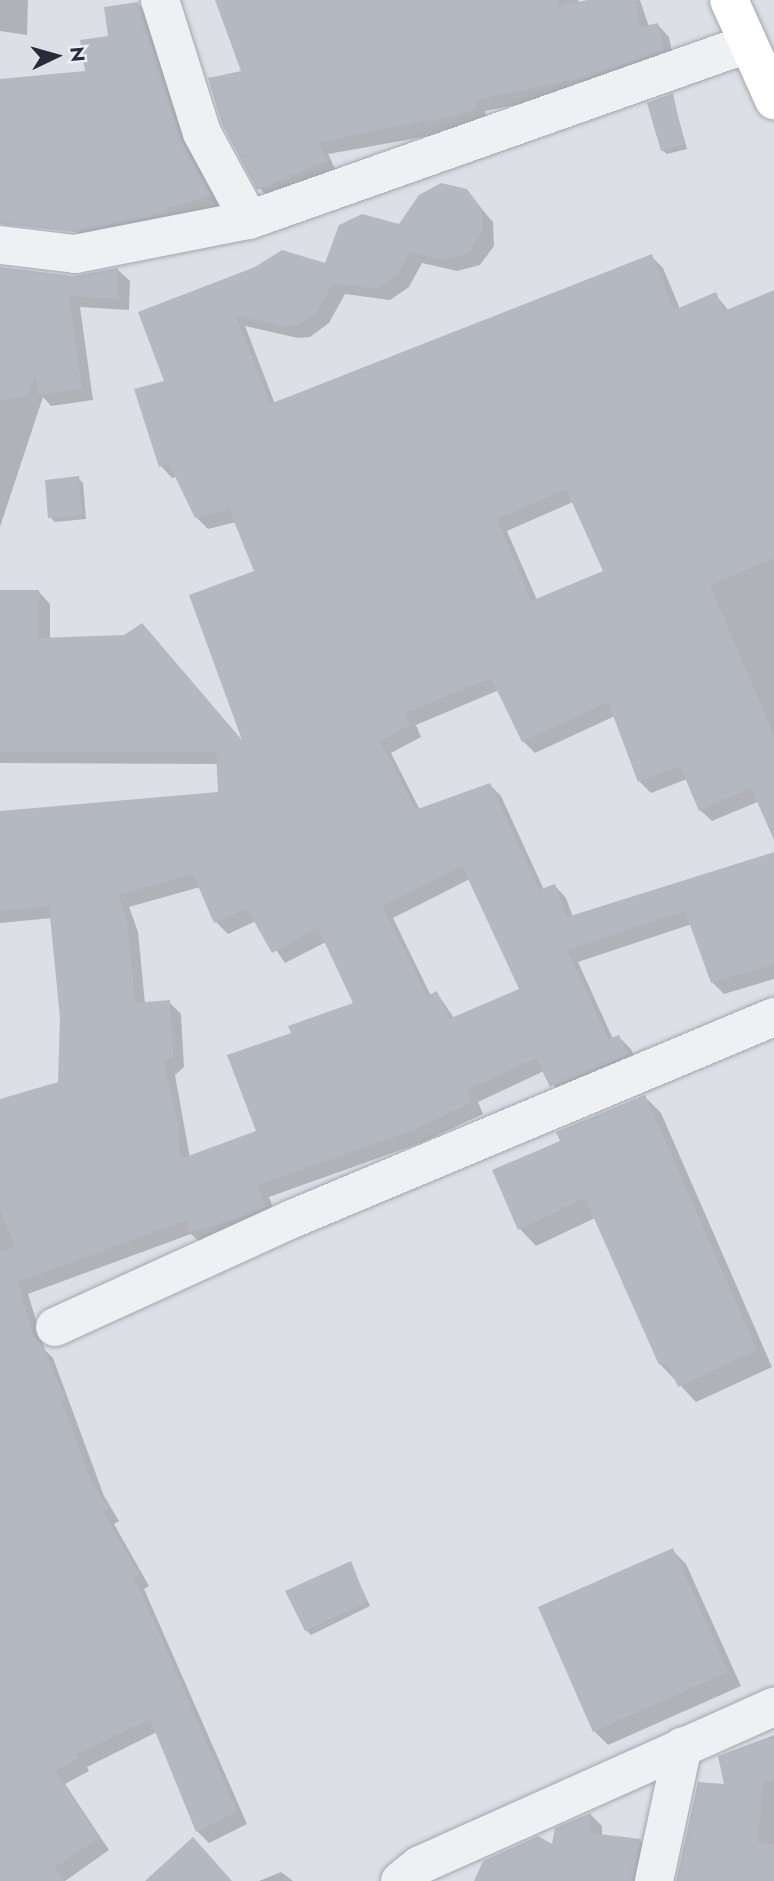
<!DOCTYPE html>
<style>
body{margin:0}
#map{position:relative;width:774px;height:1881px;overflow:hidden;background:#dcdfe5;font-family:Jost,sans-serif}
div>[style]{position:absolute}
.shadow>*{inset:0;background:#0003}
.building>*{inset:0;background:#b4b8c1}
.roads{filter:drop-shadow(0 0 2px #a2a6ae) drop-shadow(0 0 2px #a2a6ae)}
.minor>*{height:38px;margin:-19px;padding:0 19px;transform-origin:19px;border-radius:19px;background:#eff0f4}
.major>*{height:38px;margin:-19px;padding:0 19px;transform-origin:19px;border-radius:19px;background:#fff}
span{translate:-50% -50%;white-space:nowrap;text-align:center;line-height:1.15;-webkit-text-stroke:6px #ebeef3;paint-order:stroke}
.north{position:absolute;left:21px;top:21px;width:70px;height:70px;-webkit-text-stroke:5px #ebeef3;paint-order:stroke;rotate:85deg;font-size:19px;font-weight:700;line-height:28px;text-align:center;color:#282c3a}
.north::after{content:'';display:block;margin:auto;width:24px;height:32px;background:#282c3a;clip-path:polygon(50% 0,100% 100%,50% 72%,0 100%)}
</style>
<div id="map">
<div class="shadow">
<i style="clip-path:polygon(0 0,28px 0,27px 35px,0 31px)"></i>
<i style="clip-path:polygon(217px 0,578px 0,580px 4px,640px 0,649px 27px,658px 25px,669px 37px,674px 62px,603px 87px,485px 111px,487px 121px,440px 134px,328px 154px,337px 173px,271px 200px,259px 188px,244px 72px)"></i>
<i style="clip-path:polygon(138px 4px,149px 14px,220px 206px,87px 242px,76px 231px,0 222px,0 81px,87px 73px)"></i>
<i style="clip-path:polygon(672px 95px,687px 149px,667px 154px,662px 150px)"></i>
<i style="clip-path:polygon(evenodd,466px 191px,493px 222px,494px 246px,480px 265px,457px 271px,422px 263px,409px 287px,390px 300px,345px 294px,329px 323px,310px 337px,298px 338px,245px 326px,275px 404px,651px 256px,663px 268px,680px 309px,715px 294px,729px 311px,774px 292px,774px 804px,762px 800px,712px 821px,700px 810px,687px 779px,651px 793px,639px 781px,615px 716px,535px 753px,523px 741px,499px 690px,416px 725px,421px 737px,391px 753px,420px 810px,490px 785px,501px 796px,544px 890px,555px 886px,566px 898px,573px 917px,774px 853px,774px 979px,724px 994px,712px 982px,692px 924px,578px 962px,613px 1039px,619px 1037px,631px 1049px,638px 1066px,563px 1098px,544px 1071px,478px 1102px,483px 1114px,423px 1142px,269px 1197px,277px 1219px,202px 1244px,191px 1234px,28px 1294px,45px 1350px,53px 1358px,104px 1496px,119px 1521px,114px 1524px,149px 1586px,144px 1589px,247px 1824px,209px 1843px,197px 1831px,157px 1732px,87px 1767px,89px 1771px,65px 1784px,109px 1850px,65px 1881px,0 1881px,0 1100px,59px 1083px,62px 1018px,52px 918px,0 923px,0 813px,219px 794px,218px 764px,0 763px,0 592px,39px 592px,50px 604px,50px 640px,245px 744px,256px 572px,236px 522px,208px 529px,196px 517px,177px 477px,172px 478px,161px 466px,166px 382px,140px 313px,326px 265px,466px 191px,573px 502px,605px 572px,537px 600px,507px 531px,573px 502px,466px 191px,470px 879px,521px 989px,454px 1018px,437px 993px,431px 996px,393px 918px,470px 879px,466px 191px,200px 887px,216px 922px,228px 934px,256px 921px,285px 963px,326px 942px,355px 1004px,293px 1034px,258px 1132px,190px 1158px,175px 1075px,184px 1067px,181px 1014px,169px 1002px,145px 1004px,138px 932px,129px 907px,200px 887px)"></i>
<i style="clip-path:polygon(0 269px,73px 277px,118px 270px,130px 281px,129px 310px,80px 307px,93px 400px,51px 406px,43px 397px,0 527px)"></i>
<i style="clip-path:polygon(78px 478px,83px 483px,86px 519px,55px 522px,50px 517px)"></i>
<i style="clip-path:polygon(645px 1097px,661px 1113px,772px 1367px,696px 1402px,660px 1364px,595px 1218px,536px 1246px,520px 1229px,494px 1171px,562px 1142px)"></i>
<i style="clip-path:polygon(672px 1550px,686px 1564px,741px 1686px,608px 1745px,594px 1731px,541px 1608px)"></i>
<i style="clip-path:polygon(350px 1563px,370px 1606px,311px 1635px,306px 1630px)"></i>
<i style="clip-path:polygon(774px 1737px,774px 1881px,678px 1881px,727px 1786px)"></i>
<i style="clip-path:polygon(591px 1815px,602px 1826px,602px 1836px,640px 1841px,652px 1853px,648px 1881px,476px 1881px,554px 1847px)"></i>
<i style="clip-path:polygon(281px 1872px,293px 1881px,259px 1881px)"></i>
</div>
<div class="building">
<i style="clip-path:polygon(215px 0,558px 0,559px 6px,588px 0,635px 0,640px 27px,658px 23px,664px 50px,591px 76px,475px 100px,477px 109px,427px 123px,426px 120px,318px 143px,327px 161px,257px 190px,222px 124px,208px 78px,241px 71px)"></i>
<i style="clip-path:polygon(138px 2px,181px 140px,211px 195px,167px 208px,169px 213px,74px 232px,0 224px,0 79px,85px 71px,80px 40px,108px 36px,104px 7px)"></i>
<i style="clip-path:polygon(673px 93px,684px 145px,661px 151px,647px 103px)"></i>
<i style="clip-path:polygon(evenodd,441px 183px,467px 189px,482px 209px,482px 233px,468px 253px,444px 260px,410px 252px,397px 275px,377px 289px,333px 283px,317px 312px,298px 325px,285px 327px,235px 315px,270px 404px,652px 254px,674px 310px,716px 292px,724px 311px,774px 290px,774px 558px,710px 585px,774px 736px,774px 840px,751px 788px,699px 811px,680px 766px,638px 782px,608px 702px,522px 742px,491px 678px,405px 713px,410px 725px,380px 741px,415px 810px,490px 783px,539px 890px,555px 884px,567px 917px,774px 852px,774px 964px,711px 983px,685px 911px,567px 950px,608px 1039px,619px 1035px,628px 1055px,550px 1087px,536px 1058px,467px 1090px,473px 1102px,411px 1131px,258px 1185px,266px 1207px,247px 1215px,189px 1233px,187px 1220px,18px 1282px,34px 1337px,42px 1345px,66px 1400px,62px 1402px,92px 1483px,109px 1509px,103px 1512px,139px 1574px,134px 1577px,237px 1812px,196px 1832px,150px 1719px,76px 1755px,79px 1759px,55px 1771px,99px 1838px,54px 1868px,65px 1881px,0 1881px,0 1251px,15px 1247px,0 1210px,0 1099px,58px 1082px,60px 1018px,49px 906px,0 911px,0 811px,218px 792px,216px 752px,0 752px,0 590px,39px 590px,39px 638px,124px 635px,142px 623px,242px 740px,189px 595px,254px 571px,229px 509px,195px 518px,169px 464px,159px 467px,134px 389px,164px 381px,138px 312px,255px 267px,282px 250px,325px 263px,339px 225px,362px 214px,399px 224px,419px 195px,441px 183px,566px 489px,603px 571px,531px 601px,497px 519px,566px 489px,441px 183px,462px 866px,519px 989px,449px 1019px,437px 991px,427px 996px,382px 906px,462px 866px,441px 183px,193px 874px,214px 923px,247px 909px,272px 953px,318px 928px,353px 1003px,288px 1026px,291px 1033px,227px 1055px,256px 1131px,180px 1159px,178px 1124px,164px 1063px,173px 1055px,170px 1000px,135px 1003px,127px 919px,118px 895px,193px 874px)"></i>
<i style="clip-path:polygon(0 267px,73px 276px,118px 268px,118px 299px,69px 296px,82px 389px,38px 395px,36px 374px,28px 396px,0 400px)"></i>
<i style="clip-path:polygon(79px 476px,82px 515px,48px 518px,45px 480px)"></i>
<i style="clip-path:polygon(645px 1095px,757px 1350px,678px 1387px,667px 1362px,659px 1365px,585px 1198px,518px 1230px,492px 1170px,560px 1141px,556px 1132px)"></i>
<i style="clip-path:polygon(673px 1548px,728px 1672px,593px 1732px,538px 1607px)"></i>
<i style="clip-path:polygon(351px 1561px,367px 1602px,305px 1631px,285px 1591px)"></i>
<i style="clip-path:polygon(774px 1735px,774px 1780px,763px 1782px,758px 1843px,774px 1845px,774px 1881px,676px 1881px,698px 1782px,724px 1784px,718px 1756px)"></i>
<i style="clip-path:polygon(591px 1813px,591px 1833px,641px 1839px,633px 1881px,474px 1881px,483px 1861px,538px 1836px,552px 1844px,555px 1828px)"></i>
<i style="clip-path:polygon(193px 1837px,232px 1881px,145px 1881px)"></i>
</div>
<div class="roads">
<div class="minor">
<i style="left:160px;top:0;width:139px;rotate:72.5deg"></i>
<i style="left:202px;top:133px;width:99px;rotate:61.6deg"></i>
<i style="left:0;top:245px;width:76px;rotate:6.8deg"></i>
<i style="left:75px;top:254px;width:177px;rotate:-11.1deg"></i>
<i style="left:249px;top:220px;width:528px;rotate:-19.46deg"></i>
<i style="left:55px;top:1327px;width:260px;rotate:-24.5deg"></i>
<i style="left:292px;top:1219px;width:523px;rotate:-22.74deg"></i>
<i style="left:400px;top:1881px;width:26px;rotate:-39deg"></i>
<i style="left:420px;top:1865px;width:388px;rotate:-24.1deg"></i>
<i style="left:654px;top:1881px;width:138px;rotate:-77.9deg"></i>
</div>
<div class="major">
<i style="left:729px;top:0;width:110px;rotate:65.8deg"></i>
</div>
</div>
<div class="north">N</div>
</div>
